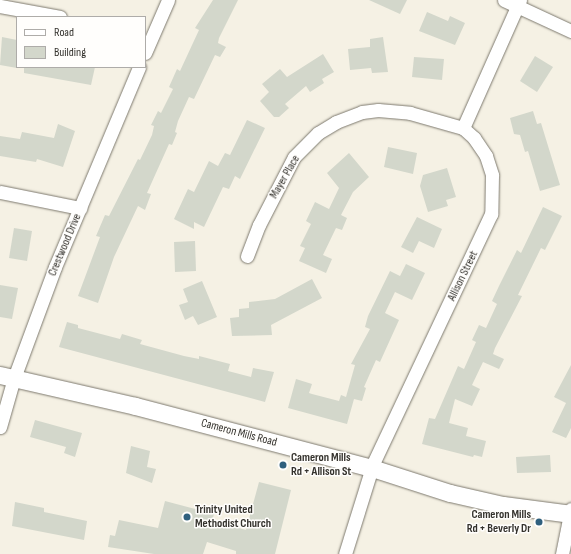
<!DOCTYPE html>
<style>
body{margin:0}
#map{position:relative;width:571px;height:554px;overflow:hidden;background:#f5f1e4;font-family:"Sofia Sans Condensed",sans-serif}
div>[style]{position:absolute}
.building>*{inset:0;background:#d3d7cb}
.roads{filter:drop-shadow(0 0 1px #7d796e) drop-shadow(0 0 1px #7d796e)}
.minor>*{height:13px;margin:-6.5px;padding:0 6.5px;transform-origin:6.5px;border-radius:6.5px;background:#fff}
.tertiary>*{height:17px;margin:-8.5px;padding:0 8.5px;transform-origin:8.5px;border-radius:8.5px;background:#fff}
.dots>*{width:11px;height:11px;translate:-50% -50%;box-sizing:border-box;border:2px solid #fffefc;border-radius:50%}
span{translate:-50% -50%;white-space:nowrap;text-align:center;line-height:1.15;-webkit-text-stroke:3px #fffefc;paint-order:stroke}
.street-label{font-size:12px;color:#34322d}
.poi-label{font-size:12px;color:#34322d;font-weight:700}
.left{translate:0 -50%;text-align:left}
.right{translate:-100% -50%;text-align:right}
.legend{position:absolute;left:16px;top:16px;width:130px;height:52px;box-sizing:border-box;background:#fffefc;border:1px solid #aeaca9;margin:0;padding:5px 7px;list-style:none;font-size:12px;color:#34322d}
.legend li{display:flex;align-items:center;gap:8px;height:20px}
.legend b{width:20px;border:1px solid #aeaca9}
</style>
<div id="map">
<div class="building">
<i style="clip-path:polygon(213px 0,238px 0,219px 38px,218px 43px,226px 47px,220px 57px,215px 55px,194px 99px,189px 97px,178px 121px,175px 132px,177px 133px,172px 145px,169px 144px,147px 193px,151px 194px,145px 210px,138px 206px,114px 257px,98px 303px,78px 296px,100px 237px,96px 236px,105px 215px,109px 216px,138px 159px,140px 160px,152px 135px,154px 126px,151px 125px,158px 111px,161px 113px,173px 89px,169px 87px,177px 69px,180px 71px,199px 30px,195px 28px)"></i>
<i style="clip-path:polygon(369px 0,407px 0,400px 14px)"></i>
<i style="clip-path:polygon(427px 12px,448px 21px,450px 16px,465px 23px,455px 45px,419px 31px)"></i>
<i style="clip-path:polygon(2px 37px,17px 40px,17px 68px,0 65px)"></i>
<i style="clip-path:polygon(383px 37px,388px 72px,372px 73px,371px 68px,350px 70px,348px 49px,370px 47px,370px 39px)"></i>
<i style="clip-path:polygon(323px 54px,334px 72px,322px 79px,324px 83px,310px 92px,306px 86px,285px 104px,289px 108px,279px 117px,274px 117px,260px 101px,269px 92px,262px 84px,280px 69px,287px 77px)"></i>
<i style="clip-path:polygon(535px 56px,553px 67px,537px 92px,520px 81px)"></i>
<i style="clip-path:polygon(414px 57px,444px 59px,442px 80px,412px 77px)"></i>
<i style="clip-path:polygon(24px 67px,95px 67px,91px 85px,24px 73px)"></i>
<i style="clip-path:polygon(533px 111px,537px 124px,541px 123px,560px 185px,540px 191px,528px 151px,525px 152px,520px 135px,514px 134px,510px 118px)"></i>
<i style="clip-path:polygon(247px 120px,265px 128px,240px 179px,235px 176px,229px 189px,223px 187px,204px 227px,194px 222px,194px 229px,174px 219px,188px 189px,194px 192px,209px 161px,218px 166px,225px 153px,230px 155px)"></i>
<i style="clip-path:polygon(58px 124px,75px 131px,63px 167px,37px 159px,36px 162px,0 156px,0 136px,20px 139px,22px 132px,54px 138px)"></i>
<i style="clip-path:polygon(388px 147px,417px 153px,413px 174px,384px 167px)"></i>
<i style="clip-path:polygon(349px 153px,369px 177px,353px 192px,341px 215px,347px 218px,342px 230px,336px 228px,323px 255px,332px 259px,326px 273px,299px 261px,305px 248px,300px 246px,311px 224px,306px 221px,315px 202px,329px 209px,339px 188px,327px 173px)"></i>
<i style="clip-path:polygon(447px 168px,456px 197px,446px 200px,448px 206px,428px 212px,420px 186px,423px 175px)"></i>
<i style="clip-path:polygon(543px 207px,562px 216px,545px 250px,541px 248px,518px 295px,522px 296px,495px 348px,493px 354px,504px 359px,499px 369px,483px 362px,472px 385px,480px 389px,472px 406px,455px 399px,449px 423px,468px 428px,466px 436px,486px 441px,482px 457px,474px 455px,473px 457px,422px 444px,429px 418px,435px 419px,458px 366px,464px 369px,476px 342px,472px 340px,479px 325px,486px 328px,497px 304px,492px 301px,499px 286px,517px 250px,521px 253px)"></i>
<i style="clip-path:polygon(417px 217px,442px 229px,434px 248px,419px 241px,413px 253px,401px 247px)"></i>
<i style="clip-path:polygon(14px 228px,32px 231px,27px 261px,9px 258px)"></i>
<i style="clip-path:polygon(195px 241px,196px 271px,175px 272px,174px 242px)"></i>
<i style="clip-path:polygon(406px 264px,425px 273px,412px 300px,395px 292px,385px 313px,399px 320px,380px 362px,376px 360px,364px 387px,366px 388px,362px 401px,354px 399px,347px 424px,288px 408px,296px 379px,312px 384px,309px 393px,312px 394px,339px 401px,341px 395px,346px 397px,355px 365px,351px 364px,370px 329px,365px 327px,368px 316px,390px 271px,400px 276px)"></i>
<i style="clip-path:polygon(312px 279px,322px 298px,271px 325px,272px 335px,232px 336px,230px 318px,239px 317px,239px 309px,249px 308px,249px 302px,275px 299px)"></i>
<i style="clip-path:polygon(202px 281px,217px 317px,198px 325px,193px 316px,185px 320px,179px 305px,188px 302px,183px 289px)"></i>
<i style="clip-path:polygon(0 285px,18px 288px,12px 319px,0 317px)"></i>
<i style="clip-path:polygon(67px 322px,78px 325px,78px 328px,120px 339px,122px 334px,142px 340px,140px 344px,184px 356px,199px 359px,199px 356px,230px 364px,228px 371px,251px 377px,253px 368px,274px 372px,265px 402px,59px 347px)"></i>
<i style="clip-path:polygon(571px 365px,571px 428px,566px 438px,552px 432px,566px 403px,554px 397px)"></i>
<i style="clip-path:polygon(35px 420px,82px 433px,75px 457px,64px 453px,66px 447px,30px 437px)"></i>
<i style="clip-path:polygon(131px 446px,150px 451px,147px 467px,156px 469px,152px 483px,126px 473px)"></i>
<i style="clip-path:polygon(550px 455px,551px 472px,517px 473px,516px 457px)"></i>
<i style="clip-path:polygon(259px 482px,291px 490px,275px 554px,236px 554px,236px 551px,207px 542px,203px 554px,154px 554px,108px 547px,110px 535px,115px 536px,119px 520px,158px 528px,165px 501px,214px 514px,212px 521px,246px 530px)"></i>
<i style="clip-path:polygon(15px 502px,44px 508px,44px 512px,87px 521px,84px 540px,12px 526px)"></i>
</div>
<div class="roads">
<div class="minor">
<i style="left:504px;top:0;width:74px;rotate:24.8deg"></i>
<i style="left:0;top:6px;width:61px;rotate:10.4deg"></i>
<i style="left:145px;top:53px;width:58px;rotate:-66.5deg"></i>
<i style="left:463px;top:128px;width:140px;rotate:-66deg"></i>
<i style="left:0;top:192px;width:82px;rotate:11.3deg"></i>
<i style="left:247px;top:256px;width:33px;rotate:-69deg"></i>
<i style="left:259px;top:225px;width:76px;rotate:-62.8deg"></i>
<i style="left:294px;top:157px;width:34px;rotate:-45deg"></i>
<i style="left:318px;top:133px;width:21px;rotate:-31deg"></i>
<i style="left:336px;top:122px;width:28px;rotate:-21deg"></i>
<i style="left:362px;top:112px;width:16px;rotate:-7deg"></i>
<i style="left:378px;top:110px;width:32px;rotate:5deg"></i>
<i style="left:410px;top:113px;width:55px;rotate:15.8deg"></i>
<i style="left:463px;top:128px;width:15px;rotate:42deg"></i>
<i style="left:474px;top:138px;width:22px;rotate:56deg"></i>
<i style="left:486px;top:156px;width:20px;rotate:72deg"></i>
<i style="left:492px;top:175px;width:39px;rotate:91deg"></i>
<i style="left:491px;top:214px;width:276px;rotate:115.3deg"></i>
<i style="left:373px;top:464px;width:94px;rotate:107.3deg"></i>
<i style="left:0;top:427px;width:51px;rotate:-74.1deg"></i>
<i style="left:14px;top:378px;width:118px;rotate:-69.7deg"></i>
<i style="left:55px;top:267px;width:217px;rotate:-67.2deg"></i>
<i style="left:562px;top:554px;width:46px;rotate:-78.7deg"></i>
</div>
<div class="tertiary">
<i style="left:0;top:375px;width:139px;rotate:12.9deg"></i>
<i style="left:135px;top:406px;width:245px;rotate:14.7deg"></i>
<i style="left:372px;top:468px;width:82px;rotate:17.8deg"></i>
<i style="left:450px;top:493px;width:54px;rotate:12.8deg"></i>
<i style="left:503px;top:505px;width:69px;rotate:7.5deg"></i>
</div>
</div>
<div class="dots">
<i style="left:283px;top:465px;background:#2f607e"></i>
<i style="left:187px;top:517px;background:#2f607e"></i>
<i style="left:539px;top:522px;background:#2f607e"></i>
</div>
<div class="street-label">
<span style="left:285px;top:177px;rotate:-60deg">Mayer Place</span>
<span style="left:65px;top:245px;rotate:-67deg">Crestwood Drive</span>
<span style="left:463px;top:276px;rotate:-64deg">Allison Street</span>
<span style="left:239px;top:433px;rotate:15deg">Cameron Mills Road</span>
</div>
<div class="poi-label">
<span class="left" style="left:291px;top:465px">Cameron Mills<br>Rd + Allison St</span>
<span class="left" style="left:195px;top:517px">Trinity United<br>Methodist Church</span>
<span class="right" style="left:531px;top:522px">Cameron Mills<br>Rd + Beverly Dr</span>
</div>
<ul class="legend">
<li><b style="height:5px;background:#fff"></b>Road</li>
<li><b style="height:11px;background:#d3d7cb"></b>Building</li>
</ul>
</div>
